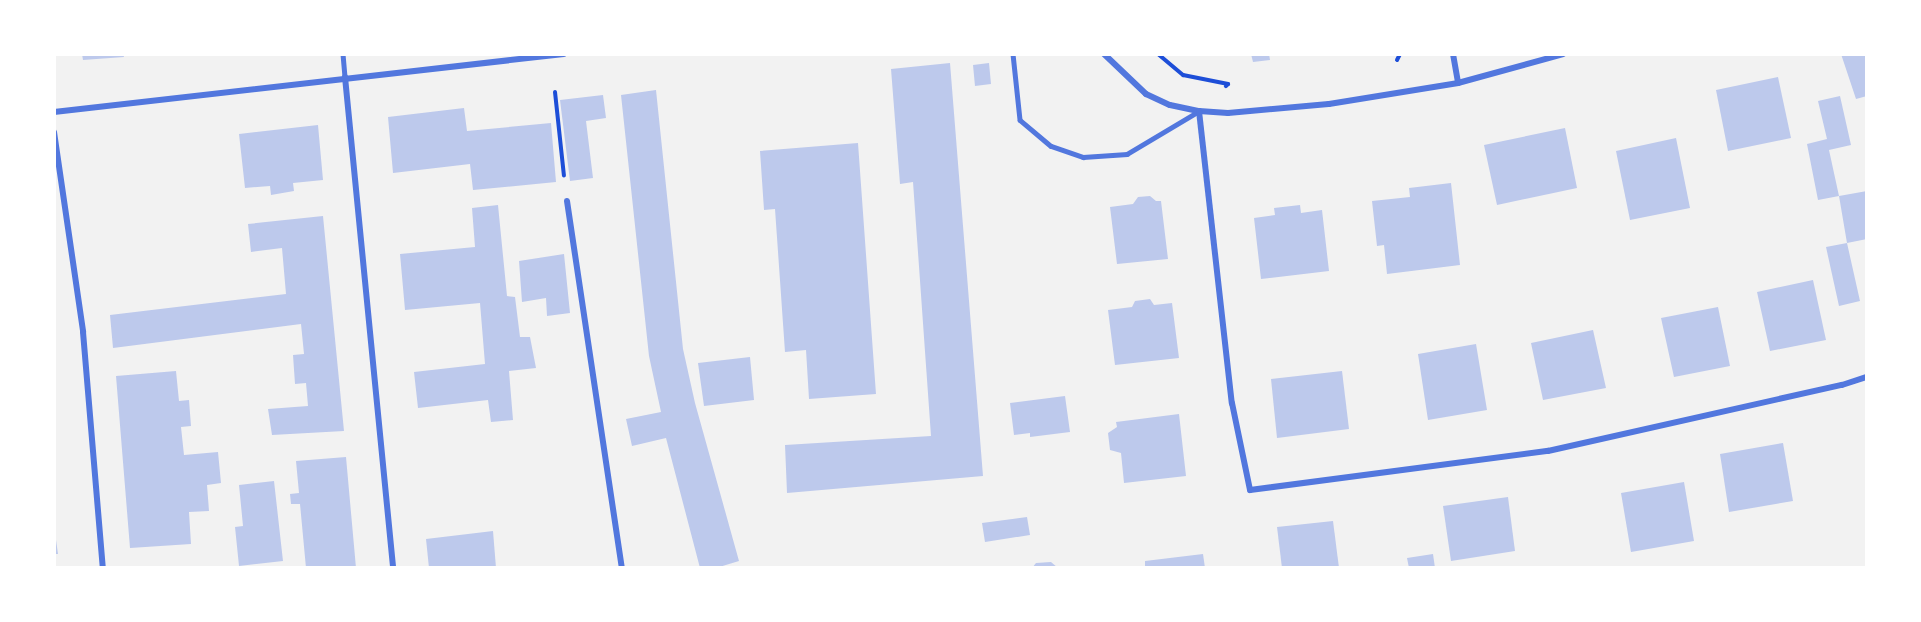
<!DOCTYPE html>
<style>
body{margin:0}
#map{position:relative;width:1921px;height:622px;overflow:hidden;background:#f2f2f2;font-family:"Public Sans",sans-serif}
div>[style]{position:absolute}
.building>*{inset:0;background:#bdc9ec}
.path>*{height:4px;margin:-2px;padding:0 2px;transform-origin:2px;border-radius:2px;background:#1d4ed8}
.service>*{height:4.5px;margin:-2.25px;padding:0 2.25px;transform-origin:2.25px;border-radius:2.25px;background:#5277de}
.minor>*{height:6px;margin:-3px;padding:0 3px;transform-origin:3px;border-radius:3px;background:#5277de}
span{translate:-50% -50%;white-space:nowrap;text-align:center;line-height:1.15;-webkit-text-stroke:4.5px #fff;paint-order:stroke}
.frame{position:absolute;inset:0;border:56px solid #fff;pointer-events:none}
</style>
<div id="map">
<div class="building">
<i style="clip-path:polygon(82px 54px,123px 54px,124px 57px,83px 60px)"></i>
<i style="clip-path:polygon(1251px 54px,1269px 54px,1270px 60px,1253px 62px)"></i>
<i style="clip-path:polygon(1841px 54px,1867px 54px,1867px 96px,1856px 99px)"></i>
<i style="clip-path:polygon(950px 63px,983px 476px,787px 493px,785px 445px,931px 436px,913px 182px,900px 184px,891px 69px)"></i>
<i style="clip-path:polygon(989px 63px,991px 84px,975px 86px,973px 65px)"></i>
<i style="clip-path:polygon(1778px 77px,1791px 138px,1728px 151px,1716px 90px)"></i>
<i style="clip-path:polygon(656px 90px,683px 349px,695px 403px,739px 561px,716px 568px,700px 568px,666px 438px,632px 446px,626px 419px,661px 412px,649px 356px,621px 95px)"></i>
<i style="clip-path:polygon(603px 95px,606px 118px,586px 121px,593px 178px,570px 181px,560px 100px)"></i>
<i style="clip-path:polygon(1840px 96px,1851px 145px,1829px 150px,1839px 196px,1818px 200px,1807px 144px,1827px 139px,1818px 101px)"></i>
<i style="clip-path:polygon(464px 108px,467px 131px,551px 123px,556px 182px,473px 190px,470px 164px,393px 173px,388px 117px)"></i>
<i style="clip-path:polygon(318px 125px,323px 180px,293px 183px,294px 191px,271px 195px,270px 186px,245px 188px,239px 134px)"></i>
<i style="clip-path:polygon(1565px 128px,1577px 188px,1497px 205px,1484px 145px)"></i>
<i style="clip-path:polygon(1676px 138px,1690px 208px,1630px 220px,1616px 151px)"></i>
<i style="clip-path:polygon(858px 143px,876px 394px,809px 399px,806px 350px,785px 352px,775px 209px,764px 210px,760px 151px)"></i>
<i style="clip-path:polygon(1451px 183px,1460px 265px,1387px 274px,1384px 245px,1377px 246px,1372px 201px,1410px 197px,1409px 188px)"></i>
<i style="clip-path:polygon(1867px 191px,1867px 239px,1847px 243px,1860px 301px,1839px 306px,1826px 247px,1847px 243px,1839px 196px)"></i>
<i style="clip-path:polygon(1150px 196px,1156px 201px,1161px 201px,1168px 259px,1117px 264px,1110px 207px,1133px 204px,1138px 197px)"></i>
<i style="clip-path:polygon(498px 205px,507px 296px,515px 297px,520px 337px,530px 337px,536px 368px,509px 371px,513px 420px,491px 422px,488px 400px,418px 408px,414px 372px,485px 364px,480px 303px,405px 310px,400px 254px,475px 247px,472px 208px)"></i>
<i style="clip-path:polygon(1300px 205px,1301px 213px,1322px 210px,1329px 271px,1261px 279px,1254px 218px,1275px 215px,1274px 208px)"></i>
<i style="clip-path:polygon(323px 216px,344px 431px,272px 435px,268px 409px,308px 406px,306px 383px,295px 384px,293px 355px,304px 354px,301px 324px,113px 348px,110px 315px,286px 294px,282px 248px,251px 252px,248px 224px)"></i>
<i style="clip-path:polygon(564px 254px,570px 313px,547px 316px,546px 298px,522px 302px,519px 261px)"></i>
<i style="clip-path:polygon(1813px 280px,1826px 340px,1770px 351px,1757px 292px)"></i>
<i style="clip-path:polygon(1150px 299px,1154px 305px,1172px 303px,1179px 358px,1115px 365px,1108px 310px,1132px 307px,1135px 301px)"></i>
<i style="clip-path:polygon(1718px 307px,1730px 366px,1674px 377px,1661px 318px)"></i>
<i style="clip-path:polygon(1593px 330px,1606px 388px,1543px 400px,1531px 343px)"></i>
<i style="clip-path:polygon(1476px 344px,1487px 410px,1428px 420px,1418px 354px)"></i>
<i style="clip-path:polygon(750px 357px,754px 400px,704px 406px,698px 363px)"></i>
<i style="clip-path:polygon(176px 371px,179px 401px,189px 400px,191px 426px,181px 427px,184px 455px,218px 452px,221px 483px,207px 485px,209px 511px,189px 512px,191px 544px,130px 548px,116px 376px)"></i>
<i style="clip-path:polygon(1342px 371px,1349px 429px,1277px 438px,1271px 379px)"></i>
<i style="clip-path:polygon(1065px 396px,1070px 432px,1030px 437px,1030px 433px,1014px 435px,1010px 403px)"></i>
<i style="clip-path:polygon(1179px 414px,1186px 476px,1124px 483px,1121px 453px,1110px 450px,1108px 433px,1117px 427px,1116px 422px)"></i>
<i style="clip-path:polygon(1783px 443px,1793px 501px,1729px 512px,1720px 454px)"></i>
<i style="clip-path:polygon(346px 457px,356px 568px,306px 568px,300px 504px,291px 504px,290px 494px,299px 493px,296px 461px)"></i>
<i style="clip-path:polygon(274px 481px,283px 561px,239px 566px,235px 527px,243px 526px,239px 485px)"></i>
<i style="clip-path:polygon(1684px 482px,1694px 541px,1631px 552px,1621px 493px)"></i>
<i style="clip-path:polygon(1508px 497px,1515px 551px,1451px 561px,1443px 506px)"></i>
<i style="clip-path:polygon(1027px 517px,1030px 535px,985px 542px,982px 523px)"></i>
<i style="clip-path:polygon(1333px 521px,1339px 568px,1282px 568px,1277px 527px)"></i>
<i style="clip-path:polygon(54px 526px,58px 554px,54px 554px)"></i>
<i style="clip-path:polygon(493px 531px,496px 568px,429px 568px,426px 539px)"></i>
<i style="clip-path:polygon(1203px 554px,1205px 568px,1145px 568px,1145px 561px)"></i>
<i style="clip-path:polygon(1433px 554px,1435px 568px,1409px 568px,1407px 558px)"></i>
<i style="clip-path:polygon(1051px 562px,1058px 568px,1032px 568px,1036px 563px)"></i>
</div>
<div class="path">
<i style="left:1158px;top:54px;width:33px;rotate:40deg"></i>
<i style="left:1183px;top:75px;width:46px;rotate:11.3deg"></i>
<i style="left:1228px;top:84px;width:3px;rotate:135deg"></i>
<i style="left:1397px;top:60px;width:7px;rotate:-63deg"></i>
<i style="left:555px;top:92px;width:84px;rotate:83.9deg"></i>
</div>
<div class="service">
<i style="left:343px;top:54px;width:23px;rotate:85deg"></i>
<i style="left:1013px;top:54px;width:66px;rotate:83.9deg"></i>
<i style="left:1020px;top:120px;width:40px;rotate:40deg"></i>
<i style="left:1051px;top:146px;width:34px;rotate:19deg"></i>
<i style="left:1083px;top:157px;width:44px;rotate:-3.9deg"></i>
<i style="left:1127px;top:154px;width:84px;rotate:-30.8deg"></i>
</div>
<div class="minor">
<i style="left:1104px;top:54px;width:58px;rotate:43.6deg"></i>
<i style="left:1146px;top:94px;width:26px;rotate:25deg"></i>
<i style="left:1170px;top:105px;width:30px;rotate:12deg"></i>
<i style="left:1199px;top:111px;width:29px;rotate:4deg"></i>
<i style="left:1228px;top:113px;width:101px;rotate:-5.1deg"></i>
<i style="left:1329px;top:104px;width:131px;rotate:-9.2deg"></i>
<i style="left:1458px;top:83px;width:109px;rotate:-15.4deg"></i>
<i style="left:1453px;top:54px;width:29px;rotate:80deg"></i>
<i style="left:345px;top:77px;width:493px;rotate:84.4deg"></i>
<i style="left:1199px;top:111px;width:294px;rotate:83.6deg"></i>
<i style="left:1232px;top:403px;width:89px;rotate:78.3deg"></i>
<i style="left:1250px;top:490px;width:301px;rotate:-7.5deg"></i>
<i style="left:1548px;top:451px;width:301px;rotate:-12.7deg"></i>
<i style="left:1842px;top:385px;width:26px;rotate:-18deg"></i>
<i style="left:54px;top:112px;width:513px;rotate:-6.49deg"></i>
<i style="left:54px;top:132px;width:202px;rotate:81.7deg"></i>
<i style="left:83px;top:332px;width:237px;rotate:85.2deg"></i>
<i style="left:567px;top:201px;width:371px;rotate:81.5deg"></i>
</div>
<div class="frame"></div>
</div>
